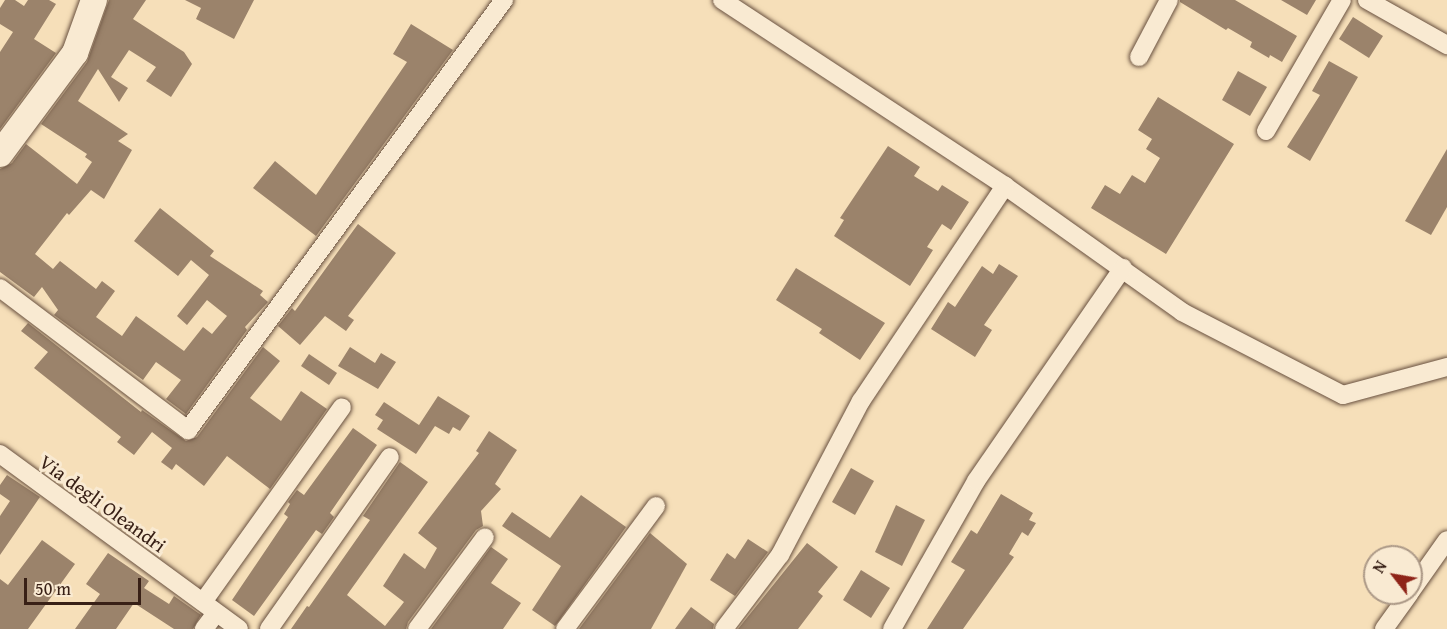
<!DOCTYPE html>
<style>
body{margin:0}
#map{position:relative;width:1447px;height:629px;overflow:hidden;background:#f6dfb9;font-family:"Gentium Book Plus",serif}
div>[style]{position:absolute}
.building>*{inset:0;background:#9b836b}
.roads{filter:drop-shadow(0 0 2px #68503f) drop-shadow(0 0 2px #68503f)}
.street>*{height:18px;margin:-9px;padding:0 9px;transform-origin:9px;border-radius:9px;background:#f9ead2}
.secondary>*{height:26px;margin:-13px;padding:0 13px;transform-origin:13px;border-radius:13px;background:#f9ead2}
span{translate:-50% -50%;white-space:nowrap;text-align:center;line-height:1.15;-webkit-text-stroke:6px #f9ead2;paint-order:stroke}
.street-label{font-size:20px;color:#382016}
.north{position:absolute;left:1363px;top:545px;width:60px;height:60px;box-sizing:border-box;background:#f9ead2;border:2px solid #ac9987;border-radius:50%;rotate:301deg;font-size:16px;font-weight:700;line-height:24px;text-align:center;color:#382016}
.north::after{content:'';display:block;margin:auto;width:21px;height:27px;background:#8f2418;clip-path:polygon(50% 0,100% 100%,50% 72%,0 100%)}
.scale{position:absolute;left:24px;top:578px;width:117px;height:27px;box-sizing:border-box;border:3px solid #382016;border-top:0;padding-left:8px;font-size:18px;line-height:21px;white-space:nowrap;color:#382016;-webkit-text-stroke:4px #f9ead2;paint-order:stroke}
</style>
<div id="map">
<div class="building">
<i style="clip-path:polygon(5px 0,15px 0,24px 6px,28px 0,49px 0,56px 4px,34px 39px,56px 53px,0 129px,0 52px,13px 32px,0 24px,0 8px)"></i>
<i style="clip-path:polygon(109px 0,146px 0,133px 19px,184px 52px,192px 64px,171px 97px,146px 81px,156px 67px,129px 50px,111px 77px,128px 88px,119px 102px,98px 69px,78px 101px,128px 134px,118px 141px,132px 150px,104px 199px,91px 190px,69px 215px,67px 213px,35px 254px,53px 269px,60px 261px,96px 289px,102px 281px,115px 291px,96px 317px,122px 336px,136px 316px,184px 351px,203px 327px,212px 334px,227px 316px,207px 300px,187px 325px,177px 316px,209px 275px,191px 260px,178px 276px,134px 241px,160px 208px,214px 251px,210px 256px,263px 291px,260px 295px,268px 302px,245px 327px,247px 330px,186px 414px,166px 399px,181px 380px,156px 362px,143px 380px,54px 315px,58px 310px,42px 287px,34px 297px,0 272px,0 169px,12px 163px,26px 144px,77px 184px,92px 162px,85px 157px,87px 154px,41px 124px,87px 62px)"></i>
<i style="clip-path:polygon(185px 0,254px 0,234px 39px,196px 19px,201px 8px)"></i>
<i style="clip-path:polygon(1180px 0,1235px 0,1297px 36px,1282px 62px,1270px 55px,1269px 58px,1250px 47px,1252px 42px,1228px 28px,1226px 30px,1180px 2px)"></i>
<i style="clip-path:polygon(1281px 0,1316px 0,1307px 15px)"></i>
<i style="clip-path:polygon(1353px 17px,1383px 36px,1369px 58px,1339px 39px)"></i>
<i style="clip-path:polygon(411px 24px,453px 50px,316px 236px,253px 188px,275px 161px,316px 195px,407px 62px,393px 54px)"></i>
<i style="clip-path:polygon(1329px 61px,1358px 77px,1310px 161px,1287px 147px,1320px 95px,1312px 91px)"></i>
<i style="clip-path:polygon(1238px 71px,1267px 87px,1250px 116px,1222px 100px)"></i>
<i style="clip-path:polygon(1158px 97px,1234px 144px,1166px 254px,1091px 208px,1105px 185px,1120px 194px,1132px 175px,1145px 183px,1160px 158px,1146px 149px,1152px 139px,1138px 130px)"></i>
<i style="clip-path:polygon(888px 146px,920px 167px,914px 176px,938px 191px,942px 185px,969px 202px,951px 230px,942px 224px,927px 247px,933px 250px,910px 286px,834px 236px,844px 220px,840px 218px)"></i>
<i style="clip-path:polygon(1447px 149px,1447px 207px,1431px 235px,1405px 221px)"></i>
<i style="clip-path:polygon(358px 224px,396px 253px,348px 316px,354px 320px,346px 331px,325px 316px,300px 345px,278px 326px,292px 308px,295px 311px)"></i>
<i style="clip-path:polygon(999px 264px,1018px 276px,984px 325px,992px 330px,975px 357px,931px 329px,948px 302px,955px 307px,982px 266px,993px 274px)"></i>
<i style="clip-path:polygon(796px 268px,885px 323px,860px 360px,819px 333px,822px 329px,776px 300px)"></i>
<i style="clip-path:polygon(28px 323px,141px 412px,142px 410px,186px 441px,197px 437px,263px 347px,280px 361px,250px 398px,281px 421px,301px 391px,327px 409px,270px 489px,227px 456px,204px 486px,176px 464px,172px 470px,161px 462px,172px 448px,152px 432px,134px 455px,117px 442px,121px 437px,34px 368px,48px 352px,21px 331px)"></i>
<i style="clip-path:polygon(350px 347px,375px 363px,381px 353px,396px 362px,378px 389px,338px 366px)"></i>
<i style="clip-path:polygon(309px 354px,337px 373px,329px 385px,301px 366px)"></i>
<i style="clip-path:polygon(438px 396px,470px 416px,460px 431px,453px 427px,449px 434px,435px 426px,416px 454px,377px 429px,383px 420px,375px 415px,384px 402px,419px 425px)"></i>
<i style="clip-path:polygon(353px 428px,377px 445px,330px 513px,334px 517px,322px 534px,316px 530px,254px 616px,232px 600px,288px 517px,284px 514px,290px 504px,288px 502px,297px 490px,304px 495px)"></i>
<i style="clip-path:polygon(489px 431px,517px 450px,495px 484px,501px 489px,481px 511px,483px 526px,476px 530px,408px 622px,406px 629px,291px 629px,307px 606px,309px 607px,370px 520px,363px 516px,400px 462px,428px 482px,347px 595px,385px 626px,404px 602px,383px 586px,404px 553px,425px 569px,437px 548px,418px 533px,479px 453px,476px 451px)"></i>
<i style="clip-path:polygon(851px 468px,874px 481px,855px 515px,832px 502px)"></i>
<i style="clip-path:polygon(7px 475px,40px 497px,0 555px,0 516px,10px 501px,0 494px,0 485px)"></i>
<i style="clip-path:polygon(1001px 494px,1033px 513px,1029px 520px,1036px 523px,1028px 536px,1022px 532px,1009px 554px,1014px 557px,963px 629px,927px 629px,965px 570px,951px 562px,971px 530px,977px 534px)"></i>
<i style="clip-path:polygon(581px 495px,626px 527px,555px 626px,532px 610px,561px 566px,502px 526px,512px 512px,550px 538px)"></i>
<i style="clip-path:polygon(896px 505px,925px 520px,902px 566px,875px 552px)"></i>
<i style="clip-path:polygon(650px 533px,687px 564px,651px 629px,579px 629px)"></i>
<i style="clip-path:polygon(748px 539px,768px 552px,735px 596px,710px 580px,727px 553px,735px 559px)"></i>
<i style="clip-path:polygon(42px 540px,75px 564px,28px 629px,0 629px,0 579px,8px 585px)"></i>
<i style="clip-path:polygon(807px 543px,838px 567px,818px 592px,823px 596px,798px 629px,738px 629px)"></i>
<i style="clip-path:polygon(491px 547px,508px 559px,491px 583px,521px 603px,503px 629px,431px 629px)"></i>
<i style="clip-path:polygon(108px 553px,149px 581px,144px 588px,169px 604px,174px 596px,201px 615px,193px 629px,174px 629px,134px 603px,116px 629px,75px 629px,100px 594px,86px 584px)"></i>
<i style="clip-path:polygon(861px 570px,890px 588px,871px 618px,843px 600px)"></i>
<i style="clip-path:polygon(691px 607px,714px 624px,713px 629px,675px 629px)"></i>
</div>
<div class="roads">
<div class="street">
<i style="left:722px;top:0;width:339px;rotate:33.3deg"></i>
<i style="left:1005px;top:186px;width:217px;rotate:35.4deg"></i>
<i style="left:1182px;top:312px;width:181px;rotate:27.3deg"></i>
<i style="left:1343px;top:395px;width:108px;rotate:-15.1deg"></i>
<i style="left:1367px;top:0;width:92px;rotate:29.4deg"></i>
<i style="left:1139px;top:57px;width:64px;rotate:-62.2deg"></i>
<i style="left:1266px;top:131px;width:151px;rotate:-59.9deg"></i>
<i style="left:0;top:288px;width:236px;rotate:37.1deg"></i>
<i style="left:188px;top:430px;width:534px;rotate:-53.69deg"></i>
<i style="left:0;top:454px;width:296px;rotate:36.2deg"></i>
<i style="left:1411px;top:591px;width:62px;rotate:-54.8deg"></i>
<i style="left:203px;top:602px;width:239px;rotate:-54.5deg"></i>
<i style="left:204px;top:629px;width:20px;rotate:-53deg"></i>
<i style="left:269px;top:629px;width:210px;rotate:-54.9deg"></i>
<i style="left:417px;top:629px;width:114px;rotate:-53.5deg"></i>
<i style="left:565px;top:629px;width:153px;rotate:-53.5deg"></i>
<i style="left:724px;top:629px;width:93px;rotate:-52.9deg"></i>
<i style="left:780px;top:555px;width:174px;rotate:-62.3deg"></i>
<i style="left:861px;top:401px;width:259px;rotate:-56.2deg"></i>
<i style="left:892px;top:629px;width:170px;rotate:-60.4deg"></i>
<i style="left:976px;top:481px;width:259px;rotate:-55.4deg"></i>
<i style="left:1384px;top:629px;width:44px;rotate:-54.2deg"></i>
</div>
<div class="secondary">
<i style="left:0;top:154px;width:126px;rotate:-53.4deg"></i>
<i style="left:75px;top:53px;width:56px;rotate:-70.3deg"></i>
</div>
</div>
<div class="street-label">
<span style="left:103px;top:503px;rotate:36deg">Via degli Oleandri</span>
</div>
<div class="north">N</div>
<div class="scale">50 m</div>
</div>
